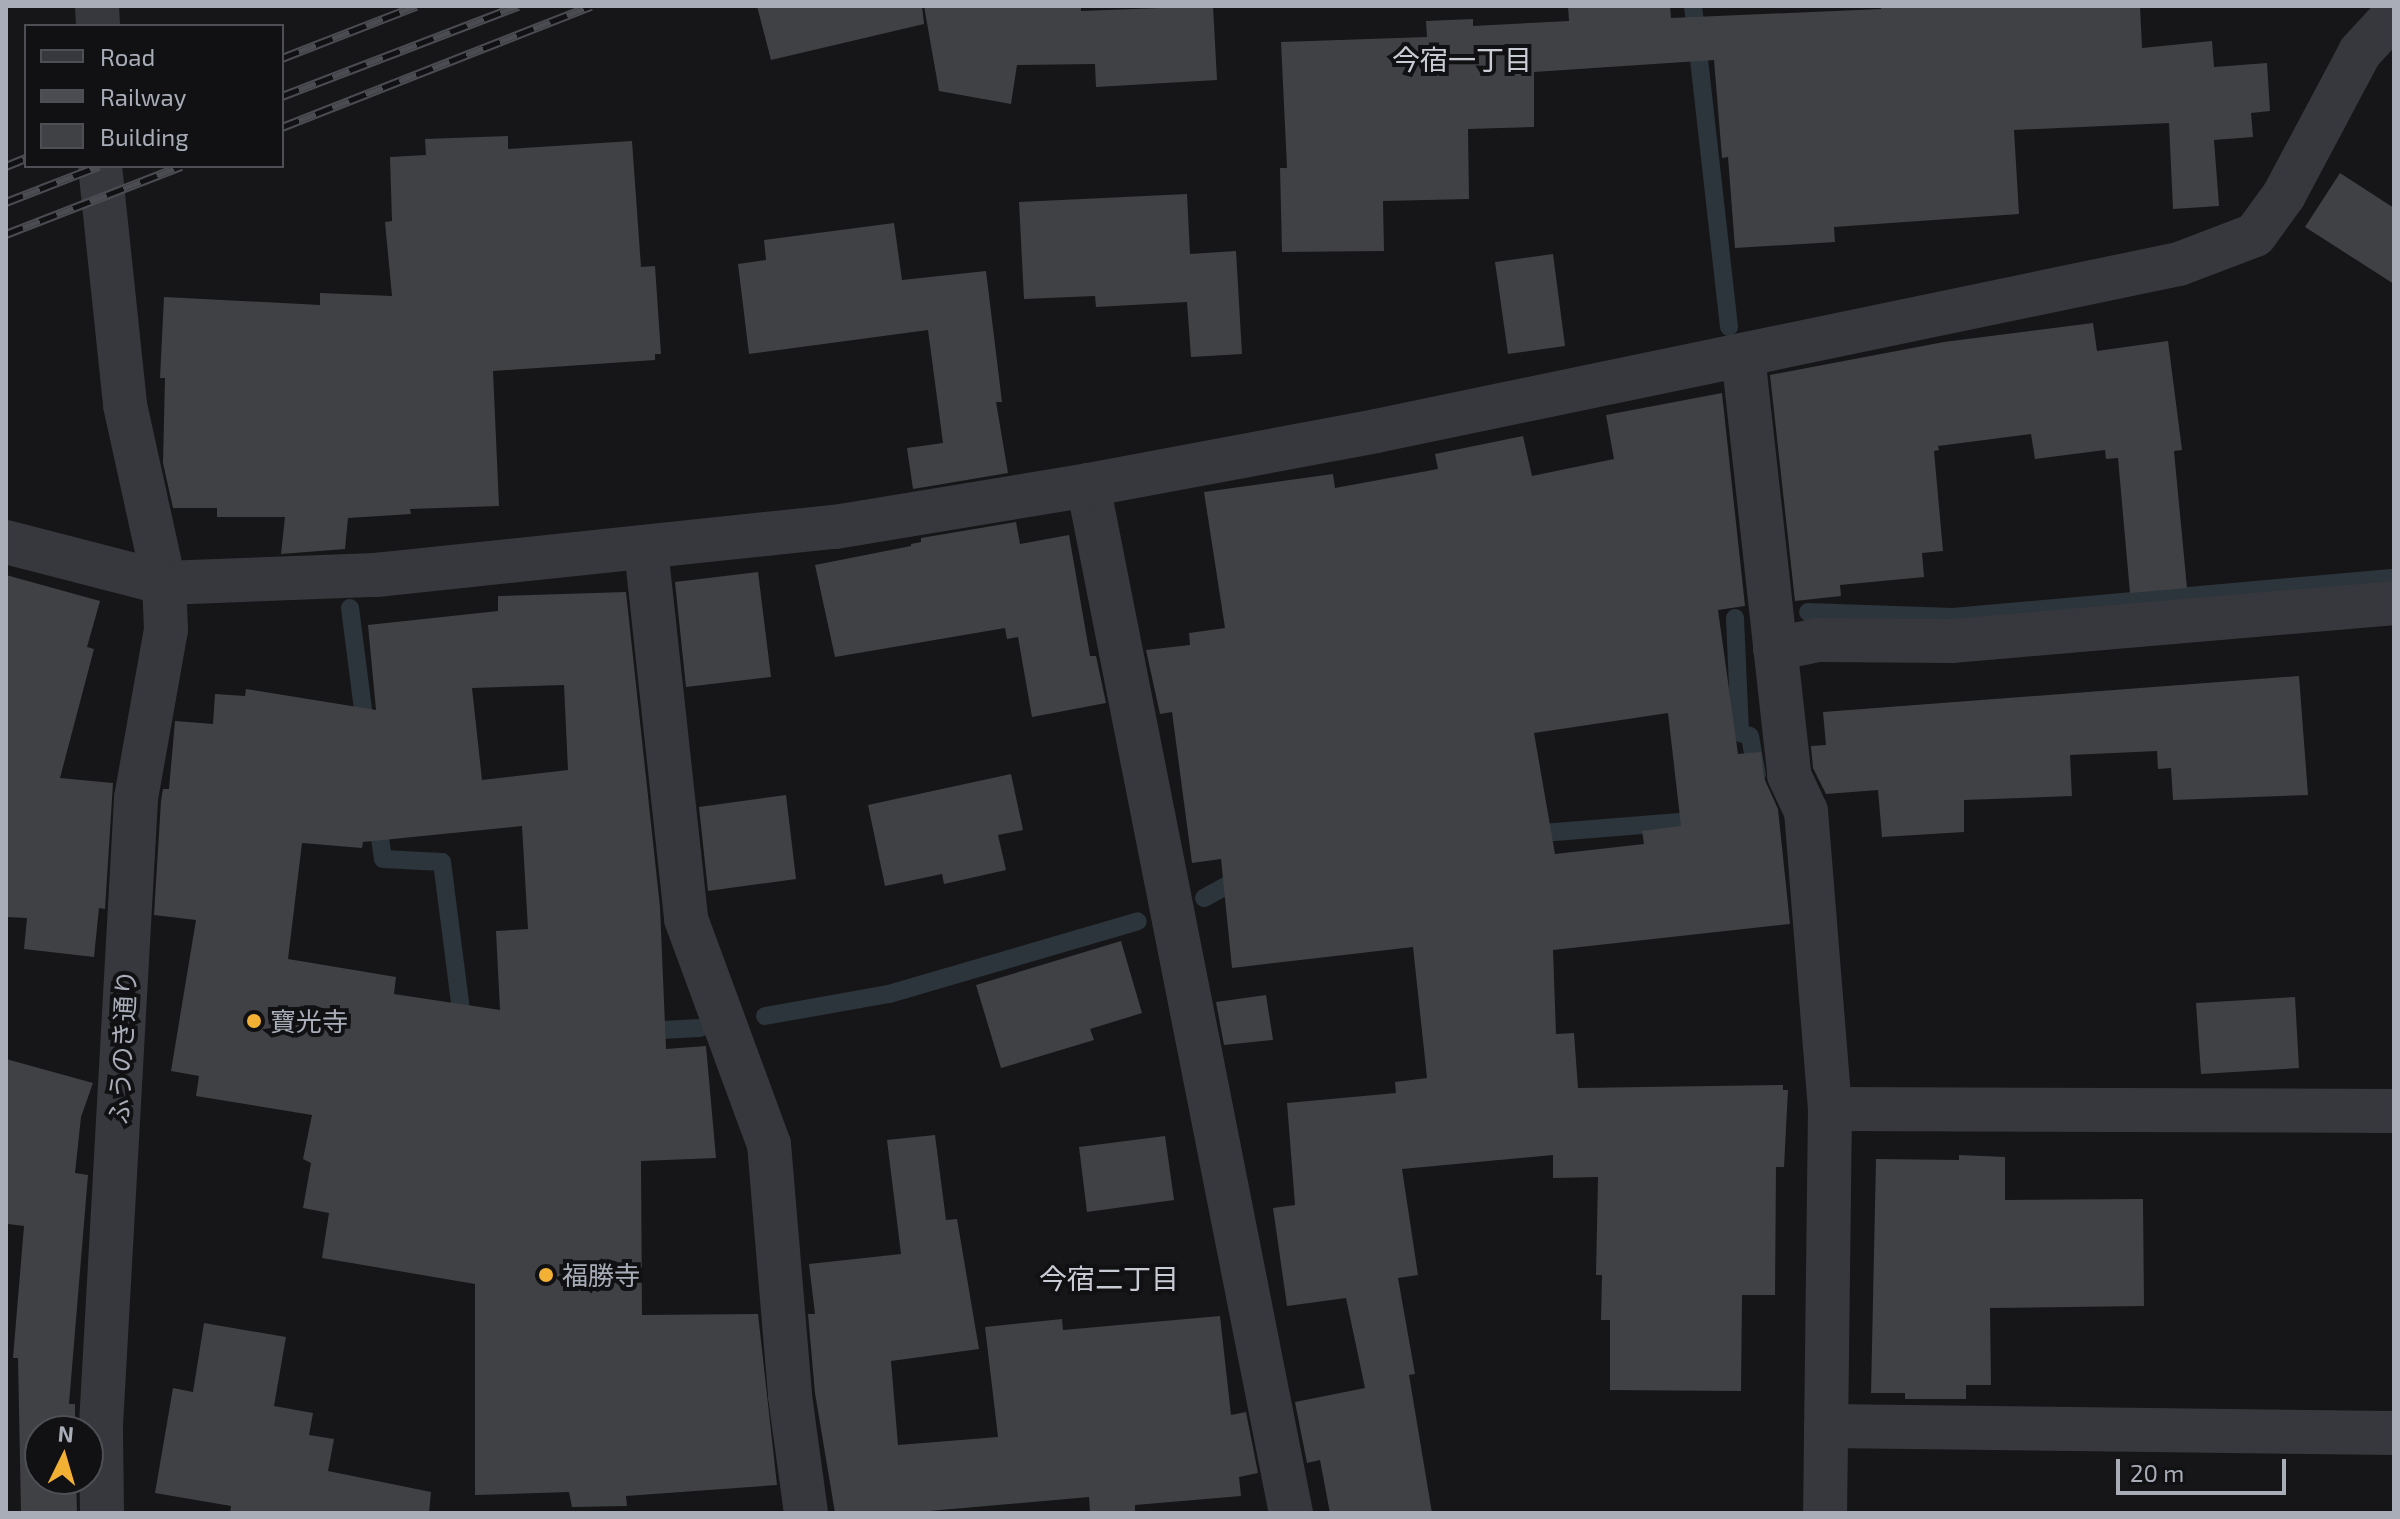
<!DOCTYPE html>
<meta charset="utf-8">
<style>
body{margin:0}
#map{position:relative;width:2400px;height:1519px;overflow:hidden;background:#161618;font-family:"Exo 2","Noto Sans JP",sans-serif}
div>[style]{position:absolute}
.stream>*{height:18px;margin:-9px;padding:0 9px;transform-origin:9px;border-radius:9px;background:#2c353c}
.building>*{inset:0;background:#404145}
.minor>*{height:44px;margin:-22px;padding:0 22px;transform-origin:22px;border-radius:22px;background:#37383d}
.tertiary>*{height:44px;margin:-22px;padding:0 22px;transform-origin:22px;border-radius:22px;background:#37383d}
.rail>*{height:9px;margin-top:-4.5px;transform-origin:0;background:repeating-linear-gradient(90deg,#111113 0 18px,#4a4c52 0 36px);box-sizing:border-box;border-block:2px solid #4a4c52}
.dots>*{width:22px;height:22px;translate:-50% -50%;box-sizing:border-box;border:4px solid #111113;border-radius:50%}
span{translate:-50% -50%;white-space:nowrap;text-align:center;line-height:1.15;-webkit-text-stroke:8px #111113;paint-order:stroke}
.poi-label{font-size:26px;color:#a8adb8}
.left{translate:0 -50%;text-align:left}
.street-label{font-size:26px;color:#a8adb8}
.neighbourhood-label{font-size:28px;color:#c9ccd4}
.frame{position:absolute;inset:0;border:8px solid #a8adb8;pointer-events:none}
.legend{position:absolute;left:24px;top:24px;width:260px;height:144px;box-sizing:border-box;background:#111113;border:2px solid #4d4f55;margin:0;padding:10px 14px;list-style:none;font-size:24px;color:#a8adb8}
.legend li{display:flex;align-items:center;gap:16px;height:40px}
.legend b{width:40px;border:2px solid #4d4f55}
.north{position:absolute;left:24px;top:1415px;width:80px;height:80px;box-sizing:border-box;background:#111113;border:2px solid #4d4f55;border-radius:50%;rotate:5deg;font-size:22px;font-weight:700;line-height:32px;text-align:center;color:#a8adb8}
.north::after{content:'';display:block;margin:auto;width:28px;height:36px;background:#f2b134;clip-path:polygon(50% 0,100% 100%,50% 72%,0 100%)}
.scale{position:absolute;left:2116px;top:1459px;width:170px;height:36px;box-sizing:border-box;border:4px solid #a8adb8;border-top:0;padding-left:10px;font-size:24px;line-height:28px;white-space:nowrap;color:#a8adb8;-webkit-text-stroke:6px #111113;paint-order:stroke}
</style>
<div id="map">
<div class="stream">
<i style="left:1693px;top:6px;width:323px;rotate:83.6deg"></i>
<i style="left:350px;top:608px;width:126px;rotate:82.7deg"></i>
<i style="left:1808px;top:612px;width:145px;rotate:2deg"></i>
<i style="left:1953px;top:617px;width:443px;rotate:-5.1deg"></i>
<i style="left:1735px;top:618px;width:115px;rotate:87.5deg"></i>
<i style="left:1740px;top:733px;width:10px;rotate:17deg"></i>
<i style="left:1750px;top:736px;width:39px;rotate:80deg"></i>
<i style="left:377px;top:817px;width:42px;rotate:81.9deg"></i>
<i style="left:383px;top:859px;width:59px;rotate:2.9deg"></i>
<i style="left:442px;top:862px;width:164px;rotate:82.7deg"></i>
<i style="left:1530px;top:834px;width:175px;rotate:-4.6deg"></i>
<i style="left:1204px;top:898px;width:46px;rotate:-28.8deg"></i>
<i style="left:765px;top:1016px;width:126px;rotate:-10.1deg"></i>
<i style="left:889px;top:994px;width:259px;rotate:-16.3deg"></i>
<i style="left:642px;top:1031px;width:58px;rotate:-3deg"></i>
</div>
<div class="building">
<i style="clip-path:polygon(757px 6px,922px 6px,924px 24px,771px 60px)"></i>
<i style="clip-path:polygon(924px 6px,1081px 6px,1081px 11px,1213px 6px,1217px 80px,1096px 87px,1095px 64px,1017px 65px,1011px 104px,939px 91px)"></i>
<i style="clip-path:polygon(1568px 6px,1670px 6px,1671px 18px,1881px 9px,1881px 6px,2140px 6px,2142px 48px,2212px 41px,2214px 67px,2267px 63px,2270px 111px,2251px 113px,2253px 137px,2214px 140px,2219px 206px,2173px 209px,2169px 123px,2014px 130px,2019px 214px,1834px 227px,1835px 242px,1735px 248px,1728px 157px,1722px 158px,1714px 60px,1534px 72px,1534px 127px,1468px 129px,1469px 199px,1383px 201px,1384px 251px,1282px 252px,1280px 168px,1287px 168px,1281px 42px,1427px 37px,1426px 21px,1473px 19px,1473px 26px,1569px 21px)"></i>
<i style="clip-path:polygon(508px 136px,508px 149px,632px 141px,641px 267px,655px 266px,661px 354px,655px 354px,655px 360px,493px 371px,499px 506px,410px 509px,411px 514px,348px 518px,345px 549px,281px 554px,285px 517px,217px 517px,217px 508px,173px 508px,163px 463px,165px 378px,160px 378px,164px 297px,320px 305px,320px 293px,392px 296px,385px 222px,392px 221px,390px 157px,426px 155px,425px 139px)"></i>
<i style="clip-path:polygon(2340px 173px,2394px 208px,2394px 284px,2305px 227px)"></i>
<i style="clip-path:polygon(1187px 194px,1190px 254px,1236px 251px,1242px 354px,1191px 357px,1187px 302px,1096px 307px,1095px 296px,1024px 299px,1019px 202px)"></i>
<i style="clip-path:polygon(894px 223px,902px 280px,986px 271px,1002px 402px,996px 402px,1008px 473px,913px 489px,907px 448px,943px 443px,928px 330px,749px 354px,738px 264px,766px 260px,764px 240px)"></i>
<i style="clip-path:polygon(1553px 254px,1565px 346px,1508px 354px,1495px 262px)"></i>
<i style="clip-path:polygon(2093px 323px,2097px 351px,2168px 341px,2182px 450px,2174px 451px,2187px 588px,2130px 593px,2118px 458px,2106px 459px,2105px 450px,2035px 459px,2031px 434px,1938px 446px,1939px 450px,1934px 451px,1943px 551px,1922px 553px,1924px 577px,1840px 585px,1841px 596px,1795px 601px,1770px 375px,1944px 342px)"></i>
<i style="clip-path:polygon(evenodd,1722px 393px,1745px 606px,1718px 610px,1738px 754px,1761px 752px,1764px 778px,1778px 809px,1790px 924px,1553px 950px,1556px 1034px,1574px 1033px,1578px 1088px,1783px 1085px,1783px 1090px,1788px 1090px,1784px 1167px,1776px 1167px,1775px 1295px,1742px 1295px,1741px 1391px,1610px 1390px,1610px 1320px,1601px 1320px,1602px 1275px,1596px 1275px,1598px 1177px,1553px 1178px,1553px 1155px,1402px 1169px,1418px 1275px,1398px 1278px,1415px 1374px,1409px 1375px,1432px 1513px,1330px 1513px,1320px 1460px,1307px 1463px,1295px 1402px,1365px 1388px,1346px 1298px,1287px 1306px,1273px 1208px,1295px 1205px,1287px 1103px,1396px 1093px,1395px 1082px,1427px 1078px,1413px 947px,1232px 968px,1221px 859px,1192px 863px,1172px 712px,1160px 714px,1146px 650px,1190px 645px,1189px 633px,1225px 628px,1204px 492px,1333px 474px,1335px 488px,1438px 469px,1435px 454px,1523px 436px,1532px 476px,1614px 459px,1606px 415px,1722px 393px,1668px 713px,1681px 826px,1642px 831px,1644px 844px,1555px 854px,1534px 733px,1668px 713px)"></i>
<i style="clip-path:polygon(1016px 522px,1020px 544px,1069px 535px,1090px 656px,1096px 656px,1106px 703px,1032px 717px,1018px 637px,1007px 639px,1005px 628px,835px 657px,815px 565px,911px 546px,911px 544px,921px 542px,921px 538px)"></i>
<i style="clip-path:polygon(758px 572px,771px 677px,686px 687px,675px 582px)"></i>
<i style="clip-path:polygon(6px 575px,100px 601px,87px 647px,94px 649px,60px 778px,113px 783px,105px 909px,99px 908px,94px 957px,24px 949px,27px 918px,6px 917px)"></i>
<i style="clip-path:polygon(evenodd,626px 592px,660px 907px,666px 1049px,706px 1046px,716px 1158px,641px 1161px,642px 1315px,758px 1314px,777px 1485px,626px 1496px,627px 1506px,572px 1507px,569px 1492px,475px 1495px,475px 1284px,322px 1258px,329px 1213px,303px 1208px,311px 1163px,303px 1159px,312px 1115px,196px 1096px,199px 1076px,171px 1071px,196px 920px,154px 915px,161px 801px,163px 789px,169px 789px,175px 721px,213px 724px,215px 694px,245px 696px,246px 689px,376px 710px,368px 625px,498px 611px,498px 596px,626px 592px,564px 685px,568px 770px,482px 780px,472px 688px,564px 685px,626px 592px,522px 826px,528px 929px,496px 931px,500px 1010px,394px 994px,396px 977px,288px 959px,302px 843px,362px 848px,363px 842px,522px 826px)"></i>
<i style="clip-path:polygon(2299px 676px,2308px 795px,2173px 800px,2171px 768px,2158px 769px,2157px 751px,2070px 755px,2072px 796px,1964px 800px,1964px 832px,1882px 837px,1878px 790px,1826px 794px,1813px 768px,1811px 746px,1826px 745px,1823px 712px)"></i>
<i style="clip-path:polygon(1011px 774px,1023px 830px,998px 835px,1006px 870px,944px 884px,942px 874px,885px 886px,868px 805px)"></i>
<i style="clip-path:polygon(786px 795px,796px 879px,708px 891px,699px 807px)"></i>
<i style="clip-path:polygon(1121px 941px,1142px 1013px,1090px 1029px,1094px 1040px,1001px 1068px,976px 985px)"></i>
<i style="clip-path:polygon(1266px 995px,1273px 1040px,1224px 1045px,1216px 1002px)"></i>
<i style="clip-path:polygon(2295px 997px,2299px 1068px,2201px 1074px,2196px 1003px)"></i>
<i style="clip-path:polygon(6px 1059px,93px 1083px,81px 1117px,75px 1173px,88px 1175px,69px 1404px,75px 1404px,75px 1431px,40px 1431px,40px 1479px,76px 1479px,77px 1513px,21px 1513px,18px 1358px,13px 1358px,24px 1226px,8px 1224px)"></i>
<i style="clip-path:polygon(935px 1135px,946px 1220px,957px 1219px,979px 1349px,891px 1361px,898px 1445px,998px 1437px,985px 1327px,1062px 1319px,1063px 1330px,1220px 1316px,1231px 1415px,1246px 1412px,1258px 1473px,1239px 1477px,1241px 1496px,1135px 1505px,1135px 1513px,1090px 1513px,1089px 1497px,906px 1513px,835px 1513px,815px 1393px,808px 1314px,815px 1314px,809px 1264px,901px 1254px,887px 1140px)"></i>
<i style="clip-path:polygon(1165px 1136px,1174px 1200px,1087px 1212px,1079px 1147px)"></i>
<i style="clip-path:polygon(1959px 1155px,2005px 1157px,2005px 1200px,2143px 1199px,2144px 1306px,1990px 1308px,1991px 1385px,1966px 1385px,1966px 1399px,1905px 1399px,1905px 1393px,1871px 1393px,1876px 1159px,1959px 1160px)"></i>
<i style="clip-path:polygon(204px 1323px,286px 1337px,274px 1406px,313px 1413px,309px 1435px,334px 1439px,328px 1471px,431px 1492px,429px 1513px,230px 1513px,231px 1506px,155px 1493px,173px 1388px,193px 1392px)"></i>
</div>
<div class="minor">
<i style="left:97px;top:6px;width:20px;rotate:87deg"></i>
<i style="left:100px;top:166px;width:240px;rotate:84deg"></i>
<i style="left:125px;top:405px;width:182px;rotate:77.6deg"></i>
<i style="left:1743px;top:355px;width:423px;rotate:83.7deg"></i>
<i style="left:1789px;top:775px;width:40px;rotate:65deg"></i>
<i style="left:1806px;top:811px;width:299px;rotate:85.4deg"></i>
<i style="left:1830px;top:1109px;width:404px;rotate:90.7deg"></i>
<i style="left:1088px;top:485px;width:1048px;rotate:78.83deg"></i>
<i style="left:6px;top:542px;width:163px;rotate:14.5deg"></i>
<i style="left:164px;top:583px;width:212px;rotate:-2.2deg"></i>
<i style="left:376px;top:575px;width:462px;rotate:-6deg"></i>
<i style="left:835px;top:527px;width:256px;rotate:-9.4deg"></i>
<i style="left:1088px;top:485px;width:293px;rotate:-10.6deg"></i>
<i style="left:1376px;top:431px;width:820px;rotate:-11.75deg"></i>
<i style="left:2179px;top:264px;width:81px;rotate:-20.9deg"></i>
<i style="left:2255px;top:235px;width:49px;rotate:-54.1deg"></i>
<i style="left:2284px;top:195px;width:162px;rotate:-62deg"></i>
<i style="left:2360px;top:52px;width:50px;rotate:-47.4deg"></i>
<i style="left:646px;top:549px;width:372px;rotate:83.8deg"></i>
<i style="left:686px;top:919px;width:240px;rotate:69.8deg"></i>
<i style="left:769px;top:1144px;width:253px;rotate:85.2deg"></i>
<i style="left:790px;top:1396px;width:118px;rotate:82.2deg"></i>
<i style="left:1775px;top:649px;width:44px;rotate:-11.8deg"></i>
<i style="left:1818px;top:640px;width:134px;rotate:0.4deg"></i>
<i style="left:1952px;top:641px;width:444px;rotate:-4.9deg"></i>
<i style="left:1830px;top:1109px;width:564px;rotate:0.2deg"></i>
<i style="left:1826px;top:1426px;width:568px;rotate:0.71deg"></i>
</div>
<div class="tertiary">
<i style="left:102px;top:1513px;width:88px;rotate:-90.7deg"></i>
<i style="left:101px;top:1425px;width:628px;rotate:-86.8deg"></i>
<i style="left:136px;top:798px;width:171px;rotate:-79.9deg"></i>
<i style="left:166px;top:630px;width:47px;rotate:-92.4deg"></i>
</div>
<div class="rail">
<i style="left:282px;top:58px;width:144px;rotate:-21.2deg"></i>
<i style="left:282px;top:96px;width:253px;rotate:-20.9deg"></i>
<i style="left:282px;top:127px;width:332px;rotate:-21.4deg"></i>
<i style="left:6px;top:166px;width:22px;rotate:-22deg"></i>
<i style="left:6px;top:202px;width:100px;rotate:-21.2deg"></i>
<i style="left:6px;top:234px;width:188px;rotate:-21.2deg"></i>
</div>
<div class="dots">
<i style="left:254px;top:1021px;background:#f2b134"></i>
<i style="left:546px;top:1275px;background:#f2b134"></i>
</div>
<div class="poi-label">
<span class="left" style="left:270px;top:1021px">寶光寺</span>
<span class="left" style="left:562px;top:1275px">福勝寺</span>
</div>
<div class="street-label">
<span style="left:122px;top:1047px;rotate:-87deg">ふうのき通り</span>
</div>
<div class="neighbourhood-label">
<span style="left:1462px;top:59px">今宿一丁目</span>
<span style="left:1109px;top:1278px">今宿二丁目</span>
</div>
<div class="frame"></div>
<ul class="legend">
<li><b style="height:10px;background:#37383d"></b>Road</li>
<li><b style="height:10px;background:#4a4c52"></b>Railway</li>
<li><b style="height:22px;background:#404145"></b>Building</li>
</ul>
<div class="north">N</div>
<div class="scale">20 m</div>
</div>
